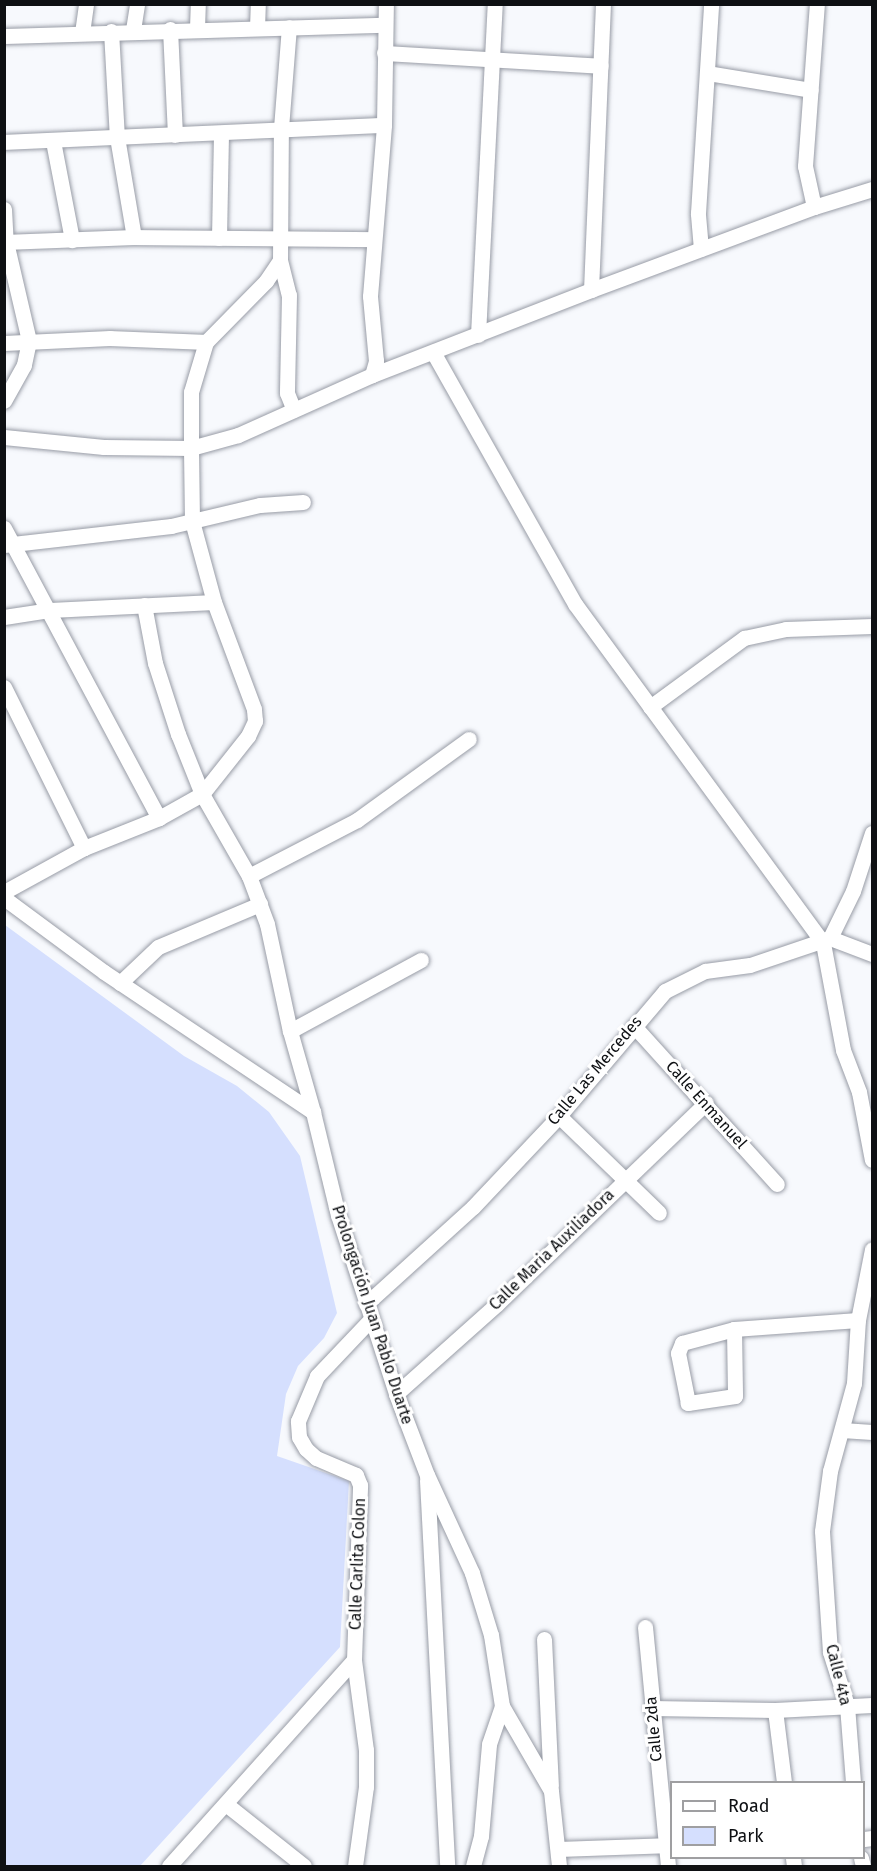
<!DOCTYPE html>
<meta charset="utf-8">
<style>
body{margin:0}
#map{position:relative;width:877px;height:1871px;overflow:hidden;background:#f7f9fd;font-family:"Fira Sans",sans-serif}
div>[style]{position:absolute}
.green>*{inset:0;background:#d5dffe}
.roads{filter:drop-shadow(0 0 2px #989ca6) drop-shadow(0 0 2px #989ca6)}
.minor>*{height:15px;margin:-7.5px;padding:0 7.5px;transform-origin:7.5px;border-radius:7.5px;background:#fff}
span{translate:-50% -50%;white-space:nowrap;text-align:center;line-height:1.15;-webkit-text-stroke:6px #fff;paint-order:stroke}
.street-label{font-size:16px;color:#0e1013}
.frame{position:absolute;inset:0;border:6px solid #0e1013;pointer-events:none}
.legend{position:absolute;left:670px;top:1781px;width:195px;height:78px;box-sizing:border-box;background:#fff;border:2px solid #9f9fa1;margin:0;padding:8px 10px;list-style:none;font-size:18px;color:#0e1013}
.legend li{display:flex;align-items:center;gap:12px;height:30px}
.legend b{width:30px;border:2px solid #9f9fa1}
</style>
<div id="map">
<div class="green">
<i style="clip-path:polygon(5px 925px,184px 1056px,237px 1086px,269px 1112px,300px 1156px,337px 1313px,324px 1338px,298px 1366px,286px 1394px,277px 1456px,349px 1481px,340px 1647px,140px 1866px,5px 1866px)"></i>
</div>
<div class="roads">
<div class="minor">
<i style="left:197px;top:28px;width:24px;rotate:-88deg"></i>
<i style="left:257px;top:28px;width:24px;rotate:-88deg"></i>
<i style="left:170px;top:29px;width:106px;rotate:87.3deg"></i>
<i style="left:133px;top:30px;width:26px;rotate:-81deg"></i>
<i style="left:111px;top:31px;width:106px;rotate:86.8deg"></i>
<i style="left:117px;top:137px;width:101px;rotate:80.4deg"></i>
<i style="left:82px;top:33px;width:29px;rotate:-82deg"></i>
<i style="left:4px;top:36px;width:381px;rotate:-1.7deg"></i>
<i style="left:384px;top:53px;width:217px;rotate:3.4deg"></i>
<i style="left:708px;top:73px;width:104px;rotate:9.4deg"></i>
<i style="left:53px;top:141px;width:101px;rotate:79.1deg"></i>
<i style="left:4px;top:142px;width:380px;rotate:-2.6deg"></i>
<i style="left:814px;top:207px;width:42px;rotate:-102.4deg"></i>
<i style="left:805px;top:166px;width:162px;rotate:-85.8deg"></i>
<i style="left:4px;top:209px;width:33px;rotate:87deg"></i>
<i style="left:6px;top:242px;width:102px;rotate:76.9deg"></i>
<i style="left:29px;top:341px;width:25px;rotate:102deg"></i>
<i style="left:24px;top:365px;width:41px;rotate:119.1deg"></i>
<i style="left:219px;top:238px;width:105px;rotate:-88.9deg"></i>
<i style="left:4px;top:242px;width:130px;rotate:-2.2deg"></i>
<i style="left:134px;top:237px;width:240px;rotate:0.5deg"></i>
<i style="left:701px;top:249px;width:36px;rotate:-95deg"></i>
<i style="left:698px;top:213px;width:209px;rotate:-86.4deg"></i>
<i style="left:280px;top:260px;width:36px;rotate:76deg"></i>
<i style="left:289px;top:295px;width:98px;rotate:91.2deg"></i>
<i style="left:287px;top:393px;width:18px;rotate:68deg"></i>
<i style="left:591px;top:290px;width:286px;rotate:-87.6deg"></i>
<i style="left:478px;top:335px;width:331px;rotate:-87.1deg"></i>
<i style="left:4px;top:343px;width:106px;rotate:-2.7deg"></i>
<i style="left:110px;top:338px;width:96px;rotate:2.4deg"></i>
<i style="left:433px;top:352px;width:289px;rotate:60.6deg"></i>
<i style="left:575px;top:604px;width:420px;rotate:53.8deg"></i>
<i style="left:823px;top:943px;width:109px;rotate:79.4deg"></i>
<i style="left:843px;top:1050px;width:45px;rotate:69.1deg"></i>
<i style="left:859px;top:1092px;width:69px;rotate:79.2deg"></i>
<i style="left:372px;top:375px;width:15px;rotate:-74deg"></i>
<i style="left:376px;top:361px;width:65px;rotate:-95.3deg"></i>
<i style="left:370px;top:296px;width:172px;rotate:-85.3deg"></i>
<i style="left:384px;top:125px;width:121px;rotate:-89.1deg"></i>
<i style="left:4px;top:437px;width:100px;rotate:5.7deg"></i>
<i style="left:104px;top:447px;width:87px;rotate:0.7deg"></i>
<i style="left:191px;top:448px;width:56px;rotate:-90deg"></i>
<i style="left:191px;top:392px;width:52px;rotate:-73.3deg"></i>
<i style="left:206px;top:342px;width:86px;rotate:-45.5deg"></i>
<i style="left:266px;top:281px;width:25px;rotate:-56deg"></i>
<i style="left:280px;top:260px;width:132px;rotate:-89.6deg"></i>
<i style="left:281px;top:128px;width:101px;rotate:-85.5deg"></i>
<i style="left:4px;top:528px;width:329px;rotate:61.9deg"></i>
<i style="left:4px;top:545px;width:168px;rotate:-6.5deg"></i>
<i style="left:171px;top:526px;width:91px;rotate:-13.3deg"></i>
<i style="left:260px;top:505px;width:43px;rotate:-4deg"></i>
<i style="left:144px;top:605px;width:59px;rotate:79.3deg"></i>
<i style="left:155px;top:663px;width:75px;rotate:72.1deg"></i>
<i style="left:178px;top:734px;width:65px;rotate:68.2deg"></i>
<i style="left:202px;top:794px;width:95px;rotate:60.2deg"></i>
<i style="left:249px;top:876px;width:51px;rotate:69.4deg"></i>
<i style="left:267px;top:924px;width:109px;rotate:77.9deg"></i>
<i style="left:290px;top:1031px;width:84px;rotate:74.1deg"></i>
<i style="left:4px;top:617px;width:47px;rotate:-8.7deg"></i>
<i style="left:50px;top:610px;width:164px;rotate:-2.8deg"></i>
<i style="left:4px;top:687px;width:180px;rotate:63.6deg"></i>
<i style="left:650px;top:707px;width:117px;rotate:-36.3deg"></i>
<i style="left:744px;top:638px;width:43px;rotate:-12.1deg"></i>
<i style="left:786px;top:629px;width:86px;rotate:-2deg"></i>
<i style="left:249px;top:876px;width:122px;rotate:-27.4deg"></i>
<i style="left:357px;top:820px;width:138px;rotate:-35.9deg"></i>
<i style="left:4px;top:892px;width:91px;rotate:-28.8deg"></i>
<i style="left:84px;top:848px;width:81px;rotate:-21.8deg"></i>
<i style="left:159px;top:818px;width:49px;rotate:-29.2deg"></i>
<i style="left:202px;top:794px;width:74px;rotate:-51.6deg"></i>
<i style="left:248px;top:736px;width:17px;rotate:-65deg"></i>
<i style="left:255px;top:721px;width:12px;rotate:-95deg"></i>
<i style="left:254px;top:709px;width:114px;rotate:-110.5deg"></i>
<i style="left:214px;top:602px;width:84px;rotate:-105.2deg"></i>
<i style="left:192px;top:521px;width:73px;rotate:-90.8deg"></i>
<i style="left:191px;top:448px;width:49px;rotate:-15.5deg"></i>
<i style="left:238px;top:435px;width:147px;rotate:-24.1deg"></i>
<i style="left:372px;top:375px;width:235px;rotate:-21.2deg"></i>
<i style="left:591px;top:290px;width:238px;rotate:-20.4deg"></i>
<i style="left:814px;top:207px;width:61px;rotate:-17.2deg"></i>
<i style="left:4px;top:898px;width:124px;rotate:36.5deg"></i>
<i style="left:104px;top:972px;width:252px;rotate:33.8deg"></i>
<i style="left:313px;top:1112px;width:106px;rotate:76.4deg"></i>
<i style="left:338px;top:1215px;width:188px;rotate:72deg"></i>
<i style="left:396px;top:1394px;width:87px;rotate:69.1deg"></i>
<i style="left:427px;top:1475px;width:108px;rotate:65.3deg"></i>
<i style="left:472px;top:1573px;width:65px;rotate:73deg"></i>
<i style="left:491px;top:1635px;width:72px;rotate:81.2deg"></i>
<i style="left:502px;top:1706px;width:98px;rotate:60deg"></i>
<i style="left:551px;top:1791px;width:75px;rotate:83.9deg"></i>
<i style="left:830px;top:938px;width:52px;rotate:-63.9deg"></i>
<i style="left:853px;top:891px;width:61px;rotate:-71.9deg"></i>
<i style="left:120px;top:983px;width:52px;rotate:-43.5deg"></i>
<i style="left:158px;top:947px;width:111px;rotate:-22.9deg"></i>
<i style="left:634px;top:1026px;width:213px;rotate:47.9deg"></i>
<i style="left:290px;top:1031px;width:149px;rotate:-28.5deg"></i>
<i style="left:559px;top:1116px;width:139px;rotate:44.1deg"></i>
<i style="left:366px;top:1304px;width:144px;rotate:-42.2deg"></i>
<i style="left:473px;top:1207px;width:125px;rotate:-46.6deg"></i>
<i style="left:559px;top:1116px;width:164px;rotate:-49.7deg"></i>
<i style="left:665px;top:991px;width:45px;rotate:-26.6deg"></i>
<i style="left:705px;top:971px;width:45px;rotate:-7.6deg"></i>
<i style="left:750px;top:965px;width:84px;rotate:-18.6deg"></i>
<i style="left:830px;top:938px;width:45px;rotate:20.9deg"></i>
<i style="left:734px;top:1329px;width:67px;rotate:89.1deg"></i>
<i style="left:735px;top:1396px;width:48px;rotate:171.5deg"></i>
<i style="left:688px;top:1403px;width:51px;rotate:-101.3deg"></i>
<i style="left:678px;top:1353px;width:11px;rotate:-68deg"></i>
<i style="left:682px;top:1343px;width:54px;rotate:-15.1deg"></i>
<i style="left:734px;top:1329px;width:124px;rotate:-4.2deg"></i>
<i style="left:396px;top:1394px;width:135px;rotate:-41.7deg"></i>
<i style="left:497px;top:1304px;width:290px;rotate:-43.9deg"></i>
<i style="left:842px;top:1430px;width:30px;rotate:4deg"></i>
<i style="left:427px;top:1480px;width:387px;rotate:87deg"></i>
<i style="left:645px;top:1627px;width:240px;rotate:84.5deg"></i>
<i style="left:544px;top:1639px;width:147px;rotate:87.3deg"></i>
<i style="left:651px;top:1708px;width:124px;rotate:0.9deg"></i>
<i style="left:775px;top:1710px;width:97px;rotate:-3deg"></i>
<i style="left:775px;top:1710px;width:73px;rotate:82.9deg"></i>
<i style="left:853px;top:1782px;width:77px;rotate:-94.5deg"></i>
<i style="left:847px;top:1705px;width:56px;rotate:-107.8deg"></i>
<i style="left:830px;top:1652px;width:121px;rotate:-93.8deg"></i>
<i style="left:822px;top:1531px;width:61px;rotate:-82.4deg"></i>
<i style="left:830px;top:1471px;width:91px;rotate:-74.7deg"></i>
<i style="left:854px;top:1383px;width:63px;rotate:-86.4deg"></i>
<i style="left:858px;top:1320px;width:72px;rotate:-78.8deg"></i>
<i style="left:227px;top:1805px;width:98px;rotate:38.4deg"></i>
<i style="left:864px;top:1839px;width:8px;rotate:-7deg"></i>
<i style="left:558px;top:1849px;width:114px;rotate:-2deg"></i>
<i style="left:793px;top:1858px;width:8px;rotate:83deg"></i>
<i style="left:861px;top:1858px;width:8px;rotate:76deg"></i>
<i style="left:169px;top:1866px;width:277px;rotate:-48.1deg"></i>
<i style="left:355px;top:1866px;width:80px;rotate:-82.1deg"></i>
<i style="left:366px;top:1787px;width:37px;rotate:-90deg"></i>
<i style="left:366px;top:1750px;width:91px;rotate:-97.6deg"></i>
<i style="left:354px;top:1660px;width:175px;rotate:-88deg"></i>
<i style="left:360px;top:1485px;width:11px;rotate:-112deg"></i>
<i style="left:356px;top:1475px;width:43px;rotate:-157deg"></i>
<i style="left:316px;top:1458px;width:13px;rotate:-138deg"></i>
<i style="left:306px;top:1449px;width:14px;rotate:-120deg"></i>
<i style="left:299px;top:1437px;width:16px;rotate:-94deg"></i>
<i style="left:298px;top:1421px;width:49px;rotate:-67.1deg"></i>
<i style="left:317px;top:1376px;width:79px;rotate:-46.5deg"></i>
<i style="left:473px;top:1866px;width:31px;rotate:-75deg"></i>
<i style="left:481px;top:1836px;width:92px;rotate:-85deg"></i>
<i style="left:489px;top:1744px;width:40px;rotate:-71.1deg"></i>
</div>
</div>
<div class="street-label">
<span style="left:595px;top:1071px;rotate:-50deg">Calle Las Mercedes</span>
<span style="left:706px;top:1105px;rotate:48deg">Calle Enmanuel</span>
<span style="left:552px;top:1250px;rotate:-44deg">Calle Maria Auxiliadora</span>
<span style="left:372px;top:1315px;rotate:72deg">Prolongación Juan Pablo Duarte</span>
<span style="left:358px;top:1564px;rotate:-88deg">Calle Carlita Colon</span>
<span style="left:838px;top:1675px;rotate:76deg">Calle 4ta</span>
<span style="left:654px;top:1729px;rotate:-95deg">Calle 2da</span>
</div>
<div class="frame"></div>
<ul class="legend">
<li><b style="height:8px;background:#fff"></b>Road</li>
<li><b style="height:16px;background:#d5dffe"></b>Park</li>
</ul>
</div>
